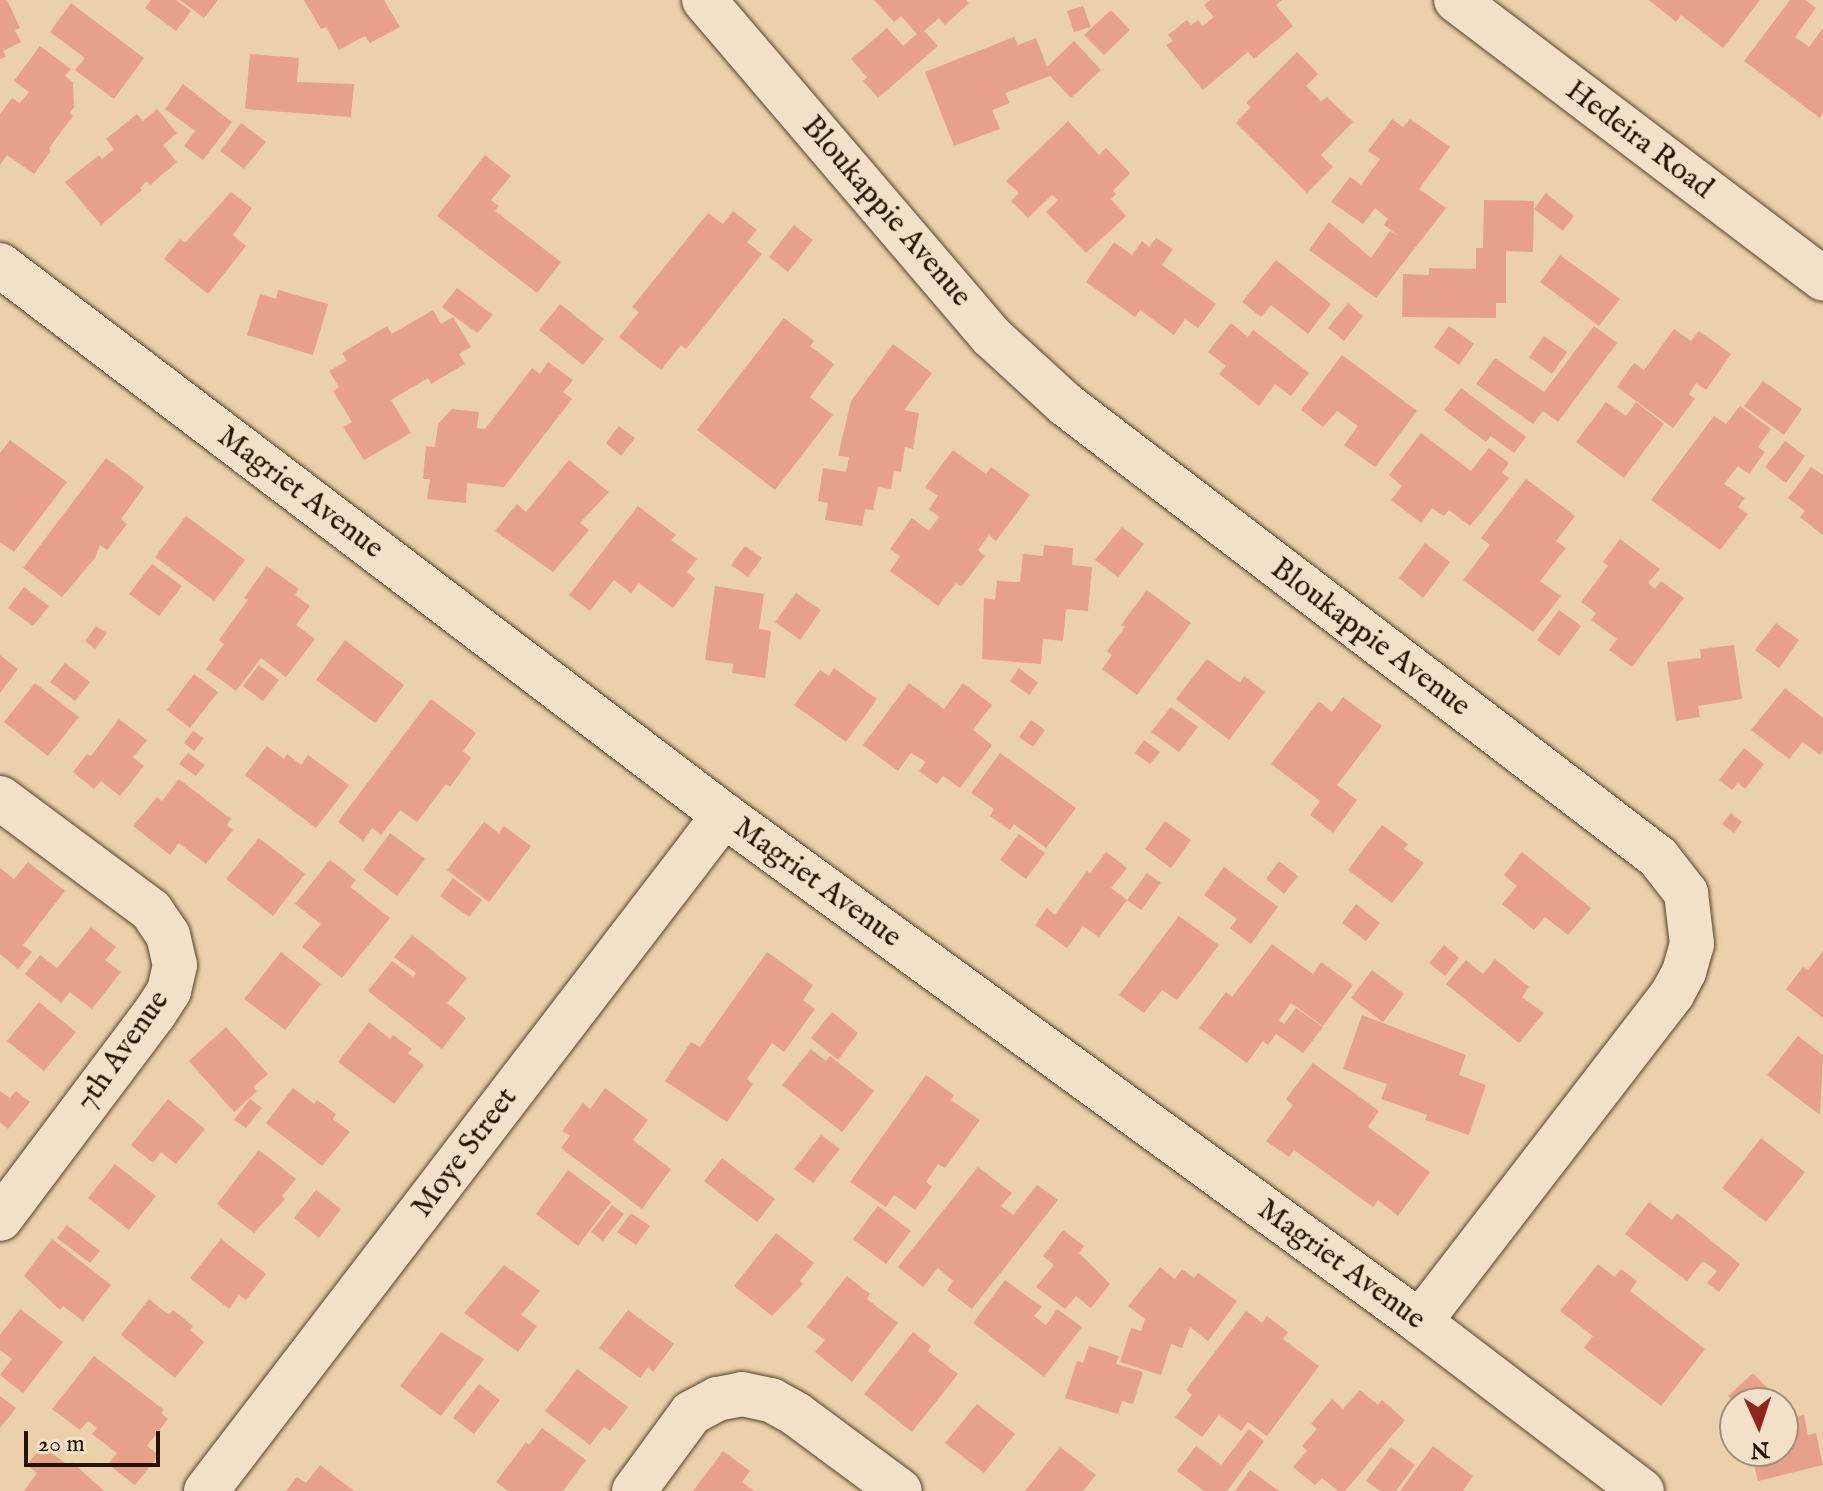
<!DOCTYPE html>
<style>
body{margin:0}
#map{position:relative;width:1823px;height:1491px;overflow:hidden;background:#ebd1aa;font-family:"IM FELL English",serif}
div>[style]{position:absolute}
.building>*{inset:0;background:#e7a08a}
.roads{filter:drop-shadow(0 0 2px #55422a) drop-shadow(0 0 2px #55422a)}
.minor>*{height:44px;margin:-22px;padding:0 22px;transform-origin:22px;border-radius:22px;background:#f2e1c8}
.tertiary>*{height:44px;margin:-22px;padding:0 22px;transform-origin:22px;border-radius:22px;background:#f2e1c8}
span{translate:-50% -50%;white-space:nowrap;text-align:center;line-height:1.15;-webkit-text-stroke:8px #f2e1c8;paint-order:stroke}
.street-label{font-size:30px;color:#231300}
.north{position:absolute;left:1719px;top:1387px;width:80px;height:80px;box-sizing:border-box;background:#f2e1c8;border:2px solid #9f8f78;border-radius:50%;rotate:177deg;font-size:22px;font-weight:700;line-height:32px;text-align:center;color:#231300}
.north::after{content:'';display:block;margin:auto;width:28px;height:36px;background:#8f2418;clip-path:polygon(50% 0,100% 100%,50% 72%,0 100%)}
.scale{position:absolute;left:24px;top:1431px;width:136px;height:36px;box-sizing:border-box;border:4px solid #231300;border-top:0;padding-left:10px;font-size:24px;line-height:28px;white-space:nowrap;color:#231300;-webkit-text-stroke:6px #f2e1c8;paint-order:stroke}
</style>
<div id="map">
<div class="building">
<i style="clip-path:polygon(0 0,7px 0,20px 28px,15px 30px,21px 42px,3px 51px,6px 57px,0 59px)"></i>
<i style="clip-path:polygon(151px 0,176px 0,191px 11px,176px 31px,145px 8px)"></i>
<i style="clip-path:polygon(180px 0,218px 0,204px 18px)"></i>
<i style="clip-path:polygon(304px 0,384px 0,400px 27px,370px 43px,365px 36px,339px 50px,326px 27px,321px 29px)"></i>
<i style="clip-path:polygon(874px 0,966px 0,969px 3px,945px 25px,939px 18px,924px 31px,938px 46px,878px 98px,863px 81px,867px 77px,851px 59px,887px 28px,903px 46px,917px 34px,901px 16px,894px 22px)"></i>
<i style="clip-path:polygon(1210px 0,1282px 0,1276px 5px,1293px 26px,1254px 59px,1248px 52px,1203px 90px,1166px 45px,1173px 41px,1168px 35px,1187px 20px,1191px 25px,1198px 20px,1203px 26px,1214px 17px,1204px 5px)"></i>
<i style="clip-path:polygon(1649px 0,1760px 0,1723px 48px,1681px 15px,1676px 22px)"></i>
<i style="clip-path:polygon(1790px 0,1805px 0,1816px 8px,1795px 37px,1809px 47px,1823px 28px,1823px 113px,1820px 118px,1744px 61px)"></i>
<i style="clip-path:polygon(71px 3px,144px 58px,114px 99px,75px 70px,85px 58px,50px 32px)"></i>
<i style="clip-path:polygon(1083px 6px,1091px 27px,1074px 32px,1067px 11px)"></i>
<i style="clip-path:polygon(1111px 10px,1130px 30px,1104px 55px,1084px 35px)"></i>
<i style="clip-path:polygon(1014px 37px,1018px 45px,1036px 38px,1047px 67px,1074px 41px,1101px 70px,1071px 98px,1050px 76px,1005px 93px,1010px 103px,992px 110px,1000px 129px,954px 146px,925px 72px)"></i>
<i style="clip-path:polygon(40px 46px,71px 69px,65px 76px,73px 82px,74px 107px,70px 113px,73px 116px,49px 148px,51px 151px,34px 174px,7px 155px,0 165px,0 114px,12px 98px,20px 103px,29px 92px,14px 81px)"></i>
<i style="clip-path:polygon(1297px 52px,1318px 74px,1306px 86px,1321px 101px,1327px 97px,1353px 122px,1321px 155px,1333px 167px,1307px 193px,1236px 123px,1251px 107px,1246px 103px)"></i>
<i style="clip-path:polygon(250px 54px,299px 58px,297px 82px,354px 84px,351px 117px,245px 109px)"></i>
<i style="clip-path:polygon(183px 84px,232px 122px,203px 160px,184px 146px,195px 131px,165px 109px)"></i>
<i style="clip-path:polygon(157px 109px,177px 133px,163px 145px,177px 162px,150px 185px,147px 181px,140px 188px,142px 190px,101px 225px,65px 182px,99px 155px,102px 159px,114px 149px,106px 139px,137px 114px,143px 121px)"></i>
<i style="clip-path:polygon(1392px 119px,1403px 127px,1410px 119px,1450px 147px,1419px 189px,1446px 208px,1376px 298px,1309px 250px,1329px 222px,1371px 258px,1390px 231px,1400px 237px,1384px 225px,1388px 219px,1375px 208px,1363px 224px,1331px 202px,1350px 177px,1361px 185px,1380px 159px,1368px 151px)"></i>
<i style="clip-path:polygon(1068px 121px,1099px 155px,1106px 148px,1130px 173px,1113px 191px,1116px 194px,1111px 199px,1126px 216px,1086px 253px,1046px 212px,1058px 200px,1052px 195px,1028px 218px,1011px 201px,1019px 193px,1006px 181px)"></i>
<i style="clip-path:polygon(241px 123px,266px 142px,244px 169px,220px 151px)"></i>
<i style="clip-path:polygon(485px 155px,511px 176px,491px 200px,499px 206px,495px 211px,561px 262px,537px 293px,437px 216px)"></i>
<i style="clip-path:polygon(231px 192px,252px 208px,233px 235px,246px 246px,208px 294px,164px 259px,180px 239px,185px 243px)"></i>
<i style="clip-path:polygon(1546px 193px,1574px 216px,1563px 231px,1534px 209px)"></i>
<i style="clip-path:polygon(1484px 200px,1534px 201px,1533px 252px,1506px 251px,1506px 303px,1496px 303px,1496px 318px,1402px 317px,1403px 274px,1429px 275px,1429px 268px,1476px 269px,1476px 248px,1483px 248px)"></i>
<i style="clip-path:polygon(733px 211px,757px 230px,747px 242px,762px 254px,686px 349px,681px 345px,661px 370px,619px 337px,639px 312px,632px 307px,708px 213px,723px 224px)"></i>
<i style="clip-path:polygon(794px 225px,813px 240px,788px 272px,769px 257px)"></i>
<i style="clip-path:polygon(1156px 238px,1173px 249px,1162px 265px,1216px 304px,1198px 328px,1185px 319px,1174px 335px,1140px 310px,1135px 317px,1086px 282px,1114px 242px,1132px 255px,1142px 241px,1149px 247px)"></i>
<i style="clip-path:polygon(1560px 255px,1620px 299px,1599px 326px,1540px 282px)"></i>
<i style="clip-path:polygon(1276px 260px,1331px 304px,1308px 334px,1271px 305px,1261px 317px,1242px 302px)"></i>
<i style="clip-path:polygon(457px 288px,493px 315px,477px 333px,442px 307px)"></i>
<i style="clip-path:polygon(278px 290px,328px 304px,313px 355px,247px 335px,260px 294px,276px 299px)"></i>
<i style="clip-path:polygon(1348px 303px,1363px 316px,1344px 341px,1328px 328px)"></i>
<i style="clip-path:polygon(560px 304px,604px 339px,583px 365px,539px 330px)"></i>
<i style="clip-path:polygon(433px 310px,441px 324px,453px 317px,471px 347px,459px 354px,465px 364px,431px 384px,428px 378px,391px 400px,411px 433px,364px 460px,343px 427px,352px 422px,333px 391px,339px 387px,329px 371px,347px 361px,342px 353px,387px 326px,392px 334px)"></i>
<i style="clip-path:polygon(784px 318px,814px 341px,810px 346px,834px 364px,810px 397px,833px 415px,775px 490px,697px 430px)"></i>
<i style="clip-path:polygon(1231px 323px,1248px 337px,1253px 330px,1309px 373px,1291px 396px,1275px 384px,1259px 406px,1219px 374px,1226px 366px,1208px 352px)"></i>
<i style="clip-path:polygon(1449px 326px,1474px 344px,1459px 365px,1434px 347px)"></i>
<i style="clip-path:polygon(1594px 326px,1617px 343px,1558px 422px,1543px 411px,1533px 424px,1476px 384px,1495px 358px,1544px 392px)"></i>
<i style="clip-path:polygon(1674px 329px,1691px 341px,1699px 331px,1731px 354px,1706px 390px,1696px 383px,1689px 394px,1695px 399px,1673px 428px,1617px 387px,1634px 363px,1644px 370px)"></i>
<i style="clip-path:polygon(1544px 336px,1567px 352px,1552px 374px,1529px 357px)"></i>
<i style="clip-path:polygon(893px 344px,932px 373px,904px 410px,919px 413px,913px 449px,905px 447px,901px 472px,894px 471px,891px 489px,878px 487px,873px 510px,865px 509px,862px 526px,825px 520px,828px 503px,818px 501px,823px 468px,846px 472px,849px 457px,838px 456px,851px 401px)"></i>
<i style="clip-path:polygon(1342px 355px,1417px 411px,1375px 467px,1344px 445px,1358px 426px,1337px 411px,1323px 427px,1301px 410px)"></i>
<i style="clip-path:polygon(548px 362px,573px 380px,563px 392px,572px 399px,504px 487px,467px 483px,466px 503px,427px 499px,430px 479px,423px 479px,426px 446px,435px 447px,438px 424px,452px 409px,479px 412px,477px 428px,485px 429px,532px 368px,540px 374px)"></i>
<i style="clip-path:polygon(1763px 381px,1802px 409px,1784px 435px,1744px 406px)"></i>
<i style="clip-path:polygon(1461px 388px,1526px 437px,1514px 453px,1491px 436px,1486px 442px,1444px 410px)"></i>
<i style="clip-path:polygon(1606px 402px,1626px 416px,1636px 402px,1664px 424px,1624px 478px,1576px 442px)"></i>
<i style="clip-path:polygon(1740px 406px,1771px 429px,1758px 447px,1765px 452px,1749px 474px,1738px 466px,1724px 484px,1745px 498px,1738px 507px,1748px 514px,1720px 550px,1651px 500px,1714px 416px,1726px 424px)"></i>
<i style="clip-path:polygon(619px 426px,635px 438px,621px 456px,606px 443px)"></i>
<i style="clip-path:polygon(1421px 433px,1471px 471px,1489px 448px,1509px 463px,1502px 473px,1509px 478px,1470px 526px,1449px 510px,1444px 516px,1432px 508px,1421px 523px,1391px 500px,1402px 486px,1389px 475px)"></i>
<i style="clip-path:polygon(10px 440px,67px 482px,14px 552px,0 542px,0 453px)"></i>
<i style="clip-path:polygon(1785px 441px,1805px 456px,1786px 483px,1765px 467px)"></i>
<i style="clip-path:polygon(953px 450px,986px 474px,991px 467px,1030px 495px,996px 541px,989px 535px,978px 550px,985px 556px,961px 587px,956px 583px,938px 606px,890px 571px,900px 556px,890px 549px,912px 518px,929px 531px,939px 517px,929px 509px,938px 496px,925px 487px)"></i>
<i style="clip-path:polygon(106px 458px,144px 487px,121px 519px,127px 524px,107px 550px,100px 545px,95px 558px,62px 597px,23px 568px)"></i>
<i style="clip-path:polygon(569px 460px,609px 492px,580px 523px,589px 530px,553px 572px,495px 531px,517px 504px,526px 512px)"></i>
<i style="clip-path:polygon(1811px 467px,1823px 475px,1823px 535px,1800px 517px,1805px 511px,1788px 498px)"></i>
<i style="clip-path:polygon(1526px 479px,1575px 516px,1556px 541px,1566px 548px,1540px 581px,1561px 596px,1533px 632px,1463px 580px,1490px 545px,1481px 538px)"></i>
<i style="clip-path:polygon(638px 506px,676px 535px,671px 540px,697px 559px,687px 572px,695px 579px,673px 608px,639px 583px,631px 593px,614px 580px,590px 611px,569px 595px)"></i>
<i style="clip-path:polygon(186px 516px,245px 560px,214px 601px,155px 557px)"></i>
<i style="clip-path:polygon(1122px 527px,1144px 544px,1118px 577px,1095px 560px)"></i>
<i style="clip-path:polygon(1620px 539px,1660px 569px,1648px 583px,1655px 589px,1661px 581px,1684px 598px,1632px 667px,1609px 650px,1617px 639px,1591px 620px,1596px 613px,1581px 602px,1608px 566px,1603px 562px)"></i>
<i style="clip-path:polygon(1425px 543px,1450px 562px,1423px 598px,1399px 578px)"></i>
<i style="clip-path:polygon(1044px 545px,1073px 548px,1072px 565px,1092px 567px,1088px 611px,1066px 609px,1063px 641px,1043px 639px,1041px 664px,982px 659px,984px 598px,995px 600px,997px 581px,1020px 582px,1023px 554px,1043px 556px)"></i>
<i style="clip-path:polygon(745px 546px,762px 558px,748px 577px,731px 565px)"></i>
<i style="clip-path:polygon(152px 564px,182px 586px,159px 616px,129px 594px)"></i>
<i style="clip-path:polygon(267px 566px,299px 589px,295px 595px,310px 606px,296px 625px,315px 639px,286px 677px,261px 658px,236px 691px,206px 669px,224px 644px,219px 640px,248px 600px,244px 598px)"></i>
<i style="clip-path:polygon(715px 586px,764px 594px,759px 629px,771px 631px,765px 678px,732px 673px,733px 664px,705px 660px)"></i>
<i style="clip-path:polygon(24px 587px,49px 606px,33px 626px,8px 608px)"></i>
<i style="clip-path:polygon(1147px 590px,1191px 623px,1137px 695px,1102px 669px,1112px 655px,1107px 651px,1125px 627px,1121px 625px)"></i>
<i style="clip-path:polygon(796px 593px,821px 610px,800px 640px,775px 622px)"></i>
<i style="clip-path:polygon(1559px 610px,1581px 626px,1559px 656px,1537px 640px)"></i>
<i style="clip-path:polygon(1776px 623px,1799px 640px,1779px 668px,1755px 650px)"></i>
<i style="clip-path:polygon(96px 626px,107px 633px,95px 649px,85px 641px)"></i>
<i style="clip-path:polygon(345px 640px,404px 685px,375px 723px,316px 680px)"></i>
<i style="clip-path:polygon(1734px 645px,1742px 699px,1698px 706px,1700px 717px,1676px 721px,1667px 662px,1701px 658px,1700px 649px)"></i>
<i style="clip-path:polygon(0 655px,18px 669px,0 693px)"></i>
<i style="clip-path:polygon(1207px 659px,1240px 683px,1244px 676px,1265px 692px,1229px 740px,1176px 699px)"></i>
<i style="clip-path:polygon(65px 663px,90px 682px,75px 701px,50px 682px)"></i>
<i style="clip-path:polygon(259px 665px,279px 680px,263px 701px,243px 686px)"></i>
<i style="clip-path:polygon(834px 668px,877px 699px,846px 742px,794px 705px,820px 670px,829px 676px)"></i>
<i style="clip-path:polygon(1019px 668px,1038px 683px,1029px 695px,1010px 681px)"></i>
<i style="clip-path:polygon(194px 674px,218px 692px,190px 728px,167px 710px)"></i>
<i style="clip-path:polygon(35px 683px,79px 717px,48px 756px,4px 722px)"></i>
<i style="clip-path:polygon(909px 683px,944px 709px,963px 683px,992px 705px,973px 730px,992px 745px,960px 788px,943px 776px,937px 784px,919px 771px,926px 762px,911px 753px,898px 771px,863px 745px)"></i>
<i style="clip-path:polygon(1785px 688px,1823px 718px,1823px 751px,1820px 755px,1803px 742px,1789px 759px,1751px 730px)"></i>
<i style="clip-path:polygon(1343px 697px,1382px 726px,1337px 785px,1357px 800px,1333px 833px,1310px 815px,1320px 801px,1271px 764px,1319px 701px,1332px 712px)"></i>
<i style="clip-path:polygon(431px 699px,476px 733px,463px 751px,471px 758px,450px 787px,446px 784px,417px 822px,400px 810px,381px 835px,372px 828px,363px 841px,338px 822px)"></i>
<i style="clip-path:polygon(1171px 707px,1198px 727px,1179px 752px,1151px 732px)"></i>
<i style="clip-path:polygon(119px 719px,147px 740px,133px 757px,144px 766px,120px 796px,101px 781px,94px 789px,73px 772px,87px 754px,91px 756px)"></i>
<i style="clip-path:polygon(1031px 720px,1045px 730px,1033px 747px,1019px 737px)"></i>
<i style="clip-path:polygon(193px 731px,204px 738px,194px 751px,184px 743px)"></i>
<i style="clip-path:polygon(1144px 740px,1160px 752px,1150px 764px,1135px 753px)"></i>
<i style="clip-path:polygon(267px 746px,284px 759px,287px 754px,301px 765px,308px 755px,349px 785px,316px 828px,245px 775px)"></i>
<i style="clip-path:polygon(1744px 748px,1764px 764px,1745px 789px,1738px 783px,1732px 790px,1719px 780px)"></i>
<i style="clip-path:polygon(188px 753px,205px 765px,196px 776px,179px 764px)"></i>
<i style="clip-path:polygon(1000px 753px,1076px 808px,1046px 848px,1014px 824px,1010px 830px,990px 816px,994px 809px,971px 793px)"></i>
<i style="clip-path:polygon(179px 779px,231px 819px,227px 825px,233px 830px,206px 864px,179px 843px,170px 855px,133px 826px,157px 797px,162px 801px)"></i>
<i style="clip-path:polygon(1731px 813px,1742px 822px,1734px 833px,1722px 824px)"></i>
<i style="clip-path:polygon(1165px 821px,1191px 840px,1171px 868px,1145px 849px)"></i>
<i style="clip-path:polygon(484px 822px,499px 833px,504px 826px,531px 846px,489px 902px,447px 870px)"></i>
<i style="clip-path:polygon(1382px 825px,1408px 844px,1404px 849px,1424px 863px,1392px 903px,1348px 870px)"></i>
<i style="clip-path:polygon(390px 833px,425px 859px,397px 896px,363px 870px)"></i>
<i style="clip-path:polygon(1019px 834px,1045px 853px,1026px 879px,1000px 860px)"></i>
<i style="clip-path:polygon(259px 838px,305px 874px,273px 916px,226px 879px)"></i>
<i style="clip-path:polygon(1106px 852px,1127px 868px,1111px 888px,1127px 900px,1099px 937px,1083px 926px,1067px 948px,1035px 925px,1047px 908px,1055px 915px,1087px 871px,1090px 873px)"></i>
<i style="clip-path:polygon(1522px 852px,1591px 908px,1568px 935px,1545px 917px,1534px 930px,1502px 904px,1517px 886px,1504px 875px)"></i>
<i style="clip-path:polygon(330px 860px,356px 880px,350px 887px,390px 918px,342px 978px,302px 947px,321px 924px,295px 904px)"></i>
<i style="clip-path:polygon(1279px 861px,1298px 876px,1284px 894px,1266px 879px)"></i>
<i style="clip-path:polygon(28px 862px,65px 891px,23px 945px,32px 952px,18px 969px,0 954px,0 868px,14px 879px)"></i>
<i style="clip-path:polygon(1224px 867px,1278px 907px,1251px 944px,1230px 928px,1237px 919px,1204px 895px)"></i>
<i style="clip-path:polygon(1147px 873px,1161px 883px,1141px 910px,1127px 900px)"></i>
<i style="clip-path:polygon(453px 878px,482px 900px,469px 917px,440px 896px)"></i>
<i style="clip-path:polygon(1356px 904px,1380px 923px,1366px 941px,1342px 923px)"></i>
<i style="clip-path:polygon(1179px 916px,1219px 945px,1177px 1000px,1162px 990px,1144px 1013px,1119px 995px)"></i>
<i style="clip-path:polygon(91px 927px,116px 947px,105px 960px,121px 972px,92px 1009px,70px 992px,61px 1003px,25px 974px,40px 955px,57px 968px)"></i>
<i style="clip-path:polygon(412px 935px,467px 978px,447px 1003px,466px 1018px,442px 1049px,368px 991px,392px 961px,413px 977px,416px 973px,394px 957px)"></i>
<i style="clip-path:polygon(1272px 944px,1313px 974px,1321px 962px,1353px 985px,1323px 1026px,1291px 1003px,1279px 1020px,1284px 1024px,1296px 1008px,1323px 1027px,1303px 1053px,1276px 1034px,1268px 1045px,1263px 1041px,1247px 1063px,1199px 1028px,1226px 992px,1232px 997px)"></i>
<i style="clip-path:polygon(1444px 945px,1459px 958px,1445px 976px,1429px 963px)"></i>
<i style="clip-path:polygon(1823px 951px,1823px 1018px,1786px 989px,1803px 967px,1808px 970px)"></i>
<i style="clip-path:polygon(281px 952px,321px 984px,285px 1030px,244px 999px)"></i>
<i style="clip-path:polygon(767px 952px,813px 985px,803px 1000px,815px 1009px,784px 1052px,772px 1043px,747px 1079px,753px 1084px,727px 1122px,665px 1081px,691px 1042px,700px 1047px)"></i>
<i style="clip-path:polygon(1495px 959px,1529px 987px,1522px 997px,1544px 1013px,1519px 1043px,1446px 984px,1466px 960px,1483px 974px)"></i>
<i style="clip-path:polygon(1372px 970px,1404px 994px,1383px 1022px,1351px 998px)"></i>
<i style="clip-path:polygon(39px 1002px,76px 1032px,44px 1071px,7px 1041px)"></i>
<i style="clip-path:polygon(832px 1012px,858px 1033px,838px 1060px,811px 1038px)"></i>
<i style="clip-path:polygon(1362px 1015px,1466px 1055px,1459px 1075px,1486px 1085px,1469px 1135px,1425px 1120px,1427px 1115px,1381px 1099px,1387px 1084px,1343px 1069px)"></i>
<i style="clip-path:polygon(369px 1022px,390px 1039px,393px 1035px,412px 1049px,408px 1053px,424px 1065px,394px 1104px,338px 1062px)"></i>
<i style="clip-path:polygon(226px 1027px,268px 1074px,253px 1087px,257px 1091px,234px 1112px,189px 1061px)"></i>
<i style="clip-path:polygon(1798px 1036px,1823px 1055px,1820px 1115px,1767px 1075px)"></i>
<i style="clip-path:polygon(811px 1049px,826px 1061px,830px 1056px,874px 1091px,842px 1132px,782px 1085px)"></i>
<i style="clip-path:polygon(1313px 1063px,1379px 1111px,1368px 1127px,1430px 1172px,1398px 1216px,1378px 1200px,1373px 1207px,1294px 1150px,1289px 1157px,1266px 1141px,1293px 1105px,1286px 1099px)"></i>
<i style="clip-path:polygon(926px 1075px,954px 1095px,951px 1100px,980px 1120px,945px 1168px,938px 1164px,926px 1182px,932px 1187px,915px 1210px,894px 1195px,886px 1207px,850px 1182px)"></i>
<i style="clip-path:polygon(293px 1088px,314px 1104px,317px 1100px,336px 1114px,333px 1119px,350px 1132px,322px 1166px,266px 1123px)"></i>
<i style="clip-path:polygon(605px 1088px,648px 1120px,633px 1140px,671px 1169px,642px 1209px,561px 1148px,570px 1136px,562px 1131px,583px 1103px,590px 1109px)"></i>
<i style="clip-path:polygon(0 1091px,10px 1098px,16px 1091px,30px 1102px,8px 1129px,0 1122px)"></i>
<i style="clip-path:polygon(168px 1099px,205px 1129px,176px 1164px,161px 1152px,153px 1163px,131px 1145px)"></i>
<i style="clip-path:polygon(250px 1099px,262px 1108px,246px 1128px,234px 1120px)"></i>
<i style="clip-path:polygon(821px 1135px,840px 1149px,813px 1183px,794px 1169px)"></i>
<i style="clip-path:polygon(1761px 1138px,1805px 1172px,1766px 1222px,1722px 1188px)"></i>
<i style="clip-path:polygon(259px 1150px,296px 1179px,282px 1196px,285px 1199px,254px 1233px,217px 1204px)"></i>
<i style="clip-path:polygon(722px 1158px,775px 1199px,757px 1222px,704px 1181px)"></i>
<i style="clip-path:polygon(115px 1164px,156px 1196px,129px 1230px,88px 1198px)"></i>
<i style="clip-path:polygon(978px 1167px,1012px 1193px,1001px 1206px,1013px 1215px,1037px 1185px,1058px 1200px,972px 1309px,947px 1290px,953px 1281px,938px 1268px,923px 1287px,898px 1267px)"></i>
<i style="clip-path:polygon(568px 1170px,611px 1202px,578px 1246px,536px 1214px)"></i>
<i style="clip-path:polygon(316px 1190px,341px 1209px,319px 1238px,294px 1218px)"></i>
<i style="clip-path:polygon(1649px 1202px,1672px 1220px,1677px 1213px,1740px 1264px,1719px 1292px,1707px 1283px,1717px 1271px,1703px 1261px,1687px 1281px,1625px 1234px)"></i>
<i style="clip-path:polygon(612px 1205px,624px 1214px,603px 1241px,591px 1232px)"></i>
<i style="clip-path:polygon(878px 1206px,911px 1231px,886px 1264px,853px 1239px)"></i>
<i style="clip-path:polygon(631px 1213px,650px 1226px,636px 1245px,617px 1232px)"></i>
<i style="clip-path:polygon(67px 1225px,100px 1251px,90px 1263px,57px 1238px)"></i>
<i style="clip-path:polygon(1063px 1230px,1084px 1246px,1079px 1253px,1110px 1284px,1091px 1308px,1076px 1296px,1065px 1309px,1036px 1287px,1054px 1265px,1043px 1256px)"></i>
<i style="clip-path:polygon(776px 1233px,814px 1263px,800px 1281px,803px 1284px,772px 1316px,734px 1286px)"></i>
<i style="clip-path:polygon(52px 1239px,111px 1285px,83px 1321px,63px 1306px,60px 1310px,24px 1276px)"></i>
<i style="clip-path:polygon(221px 1239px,266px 1274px,246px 1300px,239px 1295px,229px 1309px,190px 1278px)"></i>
<i style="clip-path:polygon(1598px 1264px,1615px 1277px,1621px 1269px,1637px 1281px,1630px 1291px,1705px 1349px,1661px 1406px,1584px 1348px,1593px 1336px,1560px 1311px)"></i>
<i style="clip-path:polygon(504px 1265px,540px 1291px,521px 1315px,537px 1326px,518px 1352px,464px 1313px)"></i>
<i style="clip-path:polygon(1160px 1267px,1175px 1279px,1182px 1269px,1194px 1278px,1198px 1273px,1237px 1301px,1208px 1341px,1190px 1327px,1182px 1348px,1171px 1344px,1161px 1375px,1120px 1362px,1131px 1328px,1141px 1331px,1145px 1319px,1128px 1306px)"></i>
<i style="clip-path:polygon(847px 1276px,870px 1294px,867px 1299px,898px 1323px,852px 1382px,815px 1352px,825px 1340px,807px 1327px)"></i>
<i style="clip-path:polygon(1005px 1280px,1042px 1307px,1034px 1316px,1046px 1325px,1057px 1309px,1082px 1327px,1044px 1377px,973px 1323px)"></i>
<i style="clip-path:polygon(149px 1299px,169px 1315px,173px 1310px,193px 1326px,190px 1330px,204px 1342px,175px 1378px,121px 1335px)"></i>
<i style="clip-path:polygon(20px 1309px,63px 1342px,23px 1393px,0 1375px,12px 1359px,0 1350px,0 1335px)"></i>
<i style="clip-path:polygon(628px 1310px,674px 1344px,653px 1372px,648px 1367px,640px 1378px,599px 1348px)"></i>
<i style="clip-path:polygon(1246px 1311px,1262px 1323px,1267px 1316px,1288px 1332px,1283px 1339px,1319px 1366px,1267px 1436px,1248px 1422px,1241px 1431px,1219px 1415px,1202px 1437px,1175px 1417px,1192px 1395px,1186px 1390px)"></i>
<i style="clip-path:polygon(441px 1332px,484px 1359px,441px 1416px,400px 1386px)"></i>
<i style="clip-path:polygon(913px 1332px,931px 1346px,928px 1351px,958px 1374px,912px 1432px,864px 1394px)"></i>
<i style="clip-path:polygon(1089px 1346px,1119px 1356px,1116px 1364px,1143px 1372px,1133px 1404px,1122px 1401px,1118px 1414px,1065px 1398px,1077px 1361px,1083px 1363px)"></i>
<i style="clip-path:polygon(94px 1356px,164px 1410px,161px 1413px,168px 1419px,147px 1446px,159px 1455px,135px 1485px,108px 1464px,117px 1453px,92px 1434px,97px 1428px,88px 1421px,80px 1430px,52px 1409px)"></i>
<i style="clip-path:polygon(577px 1369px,628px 1407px,610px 1431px,604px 1427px,590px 1445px,545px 1411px)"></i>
<i style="clip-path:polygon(1753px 1373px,1774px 1395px,1765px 1403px,1735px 1403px,1728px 1396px)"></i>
<i style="clip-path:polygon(479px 1384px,500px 1400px,474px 1434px,453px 1418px)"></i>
<i style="clip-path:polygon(1360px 1390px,1378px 1405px,1382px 1400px,1405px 1420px,1345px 1491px,1338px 1491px,1322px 1478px,1315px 1485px,1293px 1467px,1307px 1451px,1302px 1446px,1317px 1429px,1311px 1424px,1332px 1399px,1343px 1409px)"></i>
<i style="clip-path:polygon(0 1396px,16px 1408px,0 1428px)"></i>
<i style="clip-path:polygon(977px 1404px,1015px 1434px,984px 1473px,945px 1443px)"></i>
<i style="clip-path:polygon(1804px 1415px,1808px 1435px,1816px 1433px,1823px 1465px,1758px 1481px,1753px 1461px,1746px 1463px,1743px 1451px,1783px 1451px,1783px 1420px)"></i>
<i style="clip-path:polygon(542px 1428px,586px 1460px,563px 1491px,508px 1491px,496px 1482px,526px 1442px,529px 1445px)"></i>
<i style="clip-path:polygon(1249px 1429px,1264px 1441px,1227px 1491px,1204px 1491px,1177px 1471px,1196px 1446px,1221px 1465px)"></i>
<i style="clip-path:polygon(42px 1446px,69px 1466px,72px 1462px,104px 1491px,24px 1491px,37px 1473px,27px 1465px)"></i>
<i style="clip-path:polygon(1433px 1446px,1473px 1476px,1463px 1491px,1400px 1491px)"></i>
<i style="clip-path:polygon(1060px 1447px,1096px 1475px,1083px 1491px,1025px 1491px)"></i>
<i style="clip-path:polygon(1391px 1447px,1415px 1465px,1396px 1491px,1380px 1491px,1366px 1481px)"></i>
<i style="clip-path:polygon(723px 1451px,750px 1471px,742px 1482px,754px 1491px,693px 1491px)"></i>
<i style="clip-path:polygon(320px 1465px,354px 1491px,286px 1491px,297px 1477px,306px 1483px)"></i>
<i style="clip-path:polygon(1250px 1470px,1279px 1491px,1235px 1491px)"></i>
</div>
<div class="roads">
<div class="minor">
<i style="left:704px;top:0;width:443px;rotate:49.5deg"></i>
<i style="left:992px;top:337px;width:99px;rotate:42.5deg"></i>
<i style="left:1065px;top:404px;width:746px;rotate:37.38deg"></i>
<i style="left:1658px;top:857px;width:46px;rotate:52.1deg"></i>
<i style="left:1686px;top:893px;width:51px;rotate:83.3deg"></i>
<i style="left:1692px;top:944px;width:29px;rotate:106deg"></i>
<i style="left:1684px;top:972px;width:24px;rotate:118deg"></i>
<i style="left:1673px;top:993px;width:415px;rotate:127.6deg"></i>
<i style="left:0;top:265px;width:909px;rotate:37.22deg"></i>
<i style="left:724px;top:815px;width:861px;rotate:36.07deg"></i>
<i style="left:1420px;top:1322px;width:279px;rotate:37.3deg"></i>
<i style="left:0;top:798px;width:188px;rotate:36.6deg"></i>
<i style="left:151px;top:910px;width:30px;rotate:56deg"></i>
<i style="left:168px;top:935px;width:31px;rotate:77deg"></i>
<i style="left:175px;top:965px;width:27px;rotate:103deg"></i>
<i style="left:169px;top:991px;width:27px;rotate:123deg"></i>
<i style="left:154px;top:1014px;width:256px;rotate:126.9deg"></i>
<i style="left:206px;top:1491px;width:852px;rotate:-52.54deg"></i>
<i style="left:634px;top:1491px;width:97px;rotate:-53.8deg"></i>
<i style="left:691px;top:1413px;width:30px;rotate:-28deg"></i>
<i style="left:717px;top:1399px;width:25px;rotate:-11deg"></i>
<i style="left:742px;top:1394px;width:30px;rotate:12deg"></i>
<i style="left:771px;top:1400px;width:29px;rotate:29deg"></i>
<i style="left:796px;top:1414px;width:129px;rotate:36.5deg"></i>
</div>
<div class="tertiary">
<i style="left:1456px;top:0;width:461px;rotate:37.2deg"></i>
</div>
</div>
<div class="street-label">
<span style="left:1639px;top:140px;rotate:37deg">Hedeira Road</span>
<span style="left:886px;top:212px;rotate:49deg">Bloukappie Avenue</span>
<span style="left:300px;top:493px;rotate:37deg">Magriet Avenue</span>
<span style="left:1370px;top:638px;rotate:37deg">Bloukappie Avenue</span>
<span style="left:817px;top:883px;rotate:36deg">Magriet Avenue</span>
<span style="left:123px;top:1051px;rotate:-55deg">7th Avenue</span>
<span style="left:465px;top:1153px;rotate:-53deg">Moye Street</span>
<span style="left:1341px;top:1265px;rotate:36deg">Magriet Avenue</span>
</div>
<div class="north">N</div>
<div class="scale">20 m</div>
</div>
